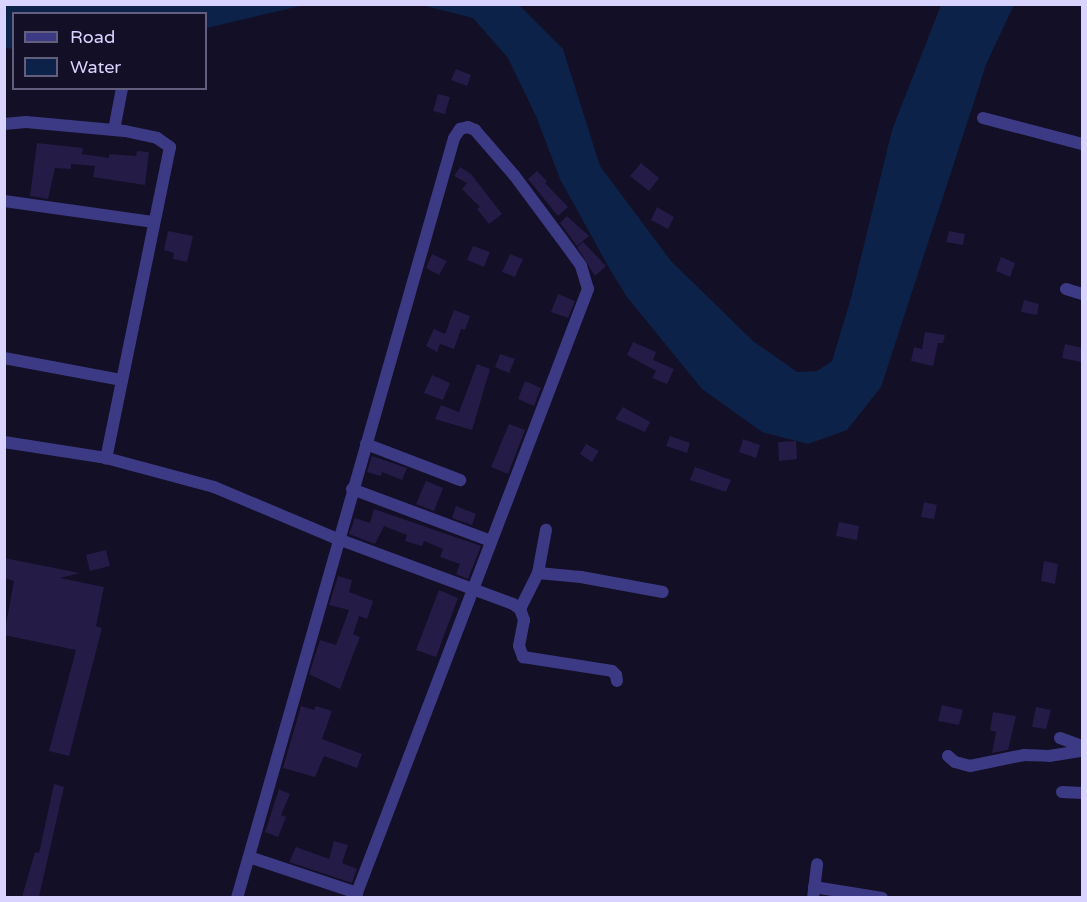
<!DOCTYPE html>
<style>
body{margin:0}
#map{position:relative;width:1087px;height:902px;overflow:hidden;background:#130f26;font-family:"Varela Round",sans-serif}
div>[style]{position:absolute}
.water>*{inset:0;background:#0c2248}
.building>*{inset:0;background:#241b47}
.minor>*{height:12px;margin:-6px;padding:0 6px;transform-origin:6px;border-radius:6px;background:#3d3a85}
span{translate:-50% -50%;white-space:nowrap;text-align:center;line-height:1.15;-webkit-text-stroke:5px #130f26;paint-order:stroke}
.frame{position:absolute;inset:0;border:6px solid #d9d4ff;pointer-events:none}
.legend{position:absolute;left:12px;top:12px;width:195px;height:78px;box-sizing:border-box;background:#130f26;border:2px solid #625e7d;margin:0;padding:8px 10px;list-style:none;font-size:18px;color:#d9d4ff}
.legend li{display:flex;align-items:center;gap:12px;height:30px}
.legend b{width:30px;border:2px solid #625e7d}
</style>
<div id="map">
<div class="water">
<i style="clip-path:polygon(4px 5px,5px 4px,305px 5px,206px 28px,206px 14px,14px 14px,13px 49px,5px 48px)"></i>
<i style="clip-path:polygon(422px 5px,519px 5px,563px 49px,600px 166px,671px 261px,753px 341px,797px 372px,817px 371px,832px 361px,851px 298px,892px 130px,941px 5px,1014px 5px,987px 62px,881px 387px,847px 430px,808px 444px,762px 432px,702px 389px,627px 297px,608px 266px,560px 179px,536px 116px,508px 58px,473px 18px)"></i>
</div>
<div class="building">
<i style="clip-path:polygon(456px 69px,471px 75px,467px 86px,451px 80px)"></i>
<i style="clip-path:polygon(438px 94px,450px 97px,445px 114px,433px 111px)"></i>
<i style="clip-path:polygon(37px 143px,83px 148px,82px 154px,109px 158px,109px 154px,136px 156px,137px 151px,149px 152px,145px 185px,93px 177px,95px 166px,71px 164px,71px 169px,55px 168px,48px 199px,30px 196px)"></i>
<i style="clip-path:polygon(641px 163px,659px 178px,649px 191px,630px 176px)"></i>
<i style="clip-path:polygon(460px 167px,471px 174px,502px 214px,489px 224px,477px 209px,480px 207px,462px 189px,467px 183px,454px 176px)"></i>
<i style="clip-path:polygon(537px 171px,547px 181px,545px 183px,568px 207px,558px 216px,528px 179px)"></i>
<i style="clip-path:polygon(657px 207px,674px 217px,668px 229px,651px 220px)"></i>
<i style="clip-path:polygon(567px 216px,589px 236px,577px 246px,560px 223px)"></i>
<i style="clip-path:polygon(168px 231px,193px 236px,187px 262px,173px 259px,174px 253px,164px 250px)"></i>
<i style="clip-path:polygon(949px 231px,965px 234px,963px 245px,946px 242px)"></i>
<i style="clip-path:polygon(583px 242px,606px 266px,595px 276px,577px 247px)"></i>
<i style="clip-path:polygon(473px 246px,490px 252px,484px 267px,467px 260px)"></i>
<i style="clip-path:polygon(432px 254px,447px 261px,439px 275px,426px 268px)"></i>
<i style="clip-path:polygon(510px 254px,523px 259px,515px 277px,502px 272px)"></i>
<i style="clip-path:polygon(1001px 257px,1015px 263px,1010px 277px,996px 271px)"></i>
<i style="clip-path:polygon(558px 294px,575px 301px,568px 318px,551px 312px)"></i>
<i style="clip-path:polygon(1024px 300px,1039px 304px,1037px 315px,1021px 312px)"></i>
<i style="clip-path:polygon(454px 310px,470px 316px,465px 330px,461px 329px,454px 349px,440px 344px,437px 352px,426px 346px,434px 329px,445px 334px)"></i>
<i style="clip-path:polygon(925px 332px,945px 335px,943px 343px,938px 343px,933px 366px,911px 361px,914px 347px,922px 349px)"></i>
<i style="clip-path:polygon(633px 342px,656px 352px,653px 360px,674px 369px,667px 384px,652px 378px,656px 371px,627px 355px)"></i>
<i style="clip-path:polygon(1065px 344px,1083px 348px,1081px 362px,1062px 358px)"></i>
<i style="clip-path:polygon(500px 354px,515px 359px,509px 373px,495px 367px)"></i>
<i style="clip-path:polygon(477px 364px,490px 369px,472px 430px,435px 419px,441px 405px,459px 412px)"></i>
<i style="clip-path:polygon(432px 375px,450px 383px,443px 400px,424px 393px)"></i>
<i style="clip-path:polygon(525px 381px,541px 388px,534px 406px,518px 399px)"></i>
<i style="clip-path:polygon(623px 407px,650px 422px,645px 432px,615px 419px)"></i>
<i style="clip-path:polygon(509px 424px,525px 430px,508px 474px,491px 467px)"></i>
<i style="clip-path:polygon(670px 436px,690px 443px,687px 453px,666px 446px)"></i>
<i style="clip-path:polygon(743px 439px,760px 445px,756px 458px,739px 452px)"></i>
<i style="clip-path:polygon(796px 441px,797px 459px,779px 461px,778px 442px)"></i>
<i style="clip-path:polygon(586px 444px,599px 451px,592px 462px,580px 454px)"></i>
<i style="clip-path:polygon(372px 456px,407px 468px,402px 480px,382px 472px,381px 476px,367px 472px)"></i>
<i style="clip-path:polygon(695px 467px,731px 480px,726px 492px,690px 480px)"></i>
<i style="clip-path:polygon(426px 481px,443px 488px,434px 511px,416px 504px)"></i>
<i style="clip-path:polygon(924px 502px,937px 505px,934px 519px,921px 517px)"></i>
<i style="clip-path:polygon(456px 506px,476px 514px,472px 525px,452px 518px)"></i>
<i style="clip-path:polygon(374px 509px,481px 546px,468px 579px,456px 574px,460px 564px,440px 557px,443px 549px,424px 541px,422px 546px,405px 541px,407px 535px,384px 526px,375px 544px,349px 534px,355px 518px,370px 523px)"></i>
<i style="clip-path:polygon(839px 522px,859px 526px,857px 540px,836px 536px)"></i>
<i style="clip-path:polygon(106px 550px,110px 566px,90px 571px,86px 555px)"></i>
<i style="clip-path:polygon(4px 558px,80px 573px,60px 578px,104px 587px,96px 626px,102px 628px,69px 756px,49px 751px,76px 650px,4px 635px,14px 581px,4px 578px)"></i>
<i style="clip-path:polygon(1044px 561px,1058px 564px,1055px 584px,1041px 581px)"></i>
<i style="clip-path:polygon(338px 576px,352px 580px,349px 592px,373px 601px,367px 619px,359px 616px,353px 634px,360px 637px,340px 689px,309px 674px,320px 640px,336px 645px,349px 610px,329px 605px)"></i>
<i style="clip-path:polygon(439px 590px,458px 598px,436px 657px,416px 650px)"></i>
<i style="clip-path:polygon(942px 705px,963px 710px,959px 725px,938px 721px)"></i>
<i style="clip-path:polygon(301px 706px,314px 710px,316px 706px,332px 711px,322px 739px,362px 754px,357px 768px,324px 756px,315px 777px,283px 768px)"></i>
<i style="clip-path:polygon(1036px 707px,1051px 710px,1046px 729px,1032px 727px)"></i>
<i style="clip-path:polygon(993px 712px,1016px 716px,1008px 750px,992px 753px,996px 732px,990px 730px)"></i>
<i style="clip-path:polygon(54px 784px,64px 787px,39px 897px,22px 897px,35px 852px,39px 853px)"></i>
<i style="clip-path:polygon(279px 789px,290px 794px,281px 815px,286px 817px,278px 837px,265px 832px)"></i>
<i style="clip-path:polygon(334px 841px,348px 845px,342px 863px,357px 869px,352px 883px,289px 862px,296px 847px,329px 859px)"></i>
</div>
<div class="minor">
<i style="left:983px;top:118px;width:102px;rotate:14.7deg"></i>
<i style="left:4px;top:124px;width:22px;rotate:-5deg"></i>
<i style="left:26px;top:122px;width:99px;rotate:5.2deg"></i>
<i style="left:125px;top:131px;width:33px;rotate:12deg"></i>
<i style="left:157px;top:138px;width:16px;rotate:35deg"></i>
<i style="left:170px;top:147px;width:318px;rotate:101.6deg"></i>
<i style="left:114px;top:130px;width:43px;rotate:-79.2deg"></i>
<i style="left:4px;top:201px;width:150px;rotate:8deg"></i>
<i style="left:1066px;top:289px;width:17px;rotate:17deg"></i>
<i style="left:4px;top:358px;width:120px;rotate:10.6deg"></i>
<i style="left:4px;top:442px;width:103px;rotate:8.9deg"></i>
<i style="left:106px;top:458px;width:112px;rotate:15deg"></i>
<i style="left:214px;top:487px;width:134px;rotate:22.8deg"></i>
<i style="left:338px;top:539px;width:187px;rotate:20.4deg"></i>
<i style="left:513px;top:604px;width:9px;rotate:36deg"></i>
<i style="left:520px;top:609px;width:12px;rotate:70deg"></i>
<i style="left:524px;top:620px;width:26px;rotate:101deg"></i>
<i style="left:519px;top:646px;width:12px;rotate:70deg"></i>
<i style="left:523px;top:657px;width:90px;rotate:8.9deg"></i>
<i style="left:612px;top:671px;width:6px;rotate:45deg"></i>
<i style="left:616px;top:675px;width:6px;rotate:81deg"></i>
<i style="left:366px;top:444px;width:101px;rotate:21deg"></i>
<i style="left:352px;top:489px;width:148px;rotate:20.5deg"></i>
<i style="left:538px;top:573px;width:43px;rotate:5.3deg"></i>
<i style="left:581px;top:577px;width:83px;rotate:10.4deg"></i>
<i style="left:520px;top:609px;width:40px;rotate:-63.4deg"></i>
<i style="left:538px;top:573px;width:44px;rotate:-79.5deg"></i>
<i style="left:1060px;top:738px;width:23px;rotate:20deg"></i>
<i style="left:948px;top:756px;width:9px;rotate:41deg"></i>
<i style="left:955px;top:762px;width:16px;rotate:15deg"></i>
<i style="left:970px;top:766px;width:55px;rotate:-11.5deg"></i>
<i style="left:1024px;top:755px;width:25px;rotate:2deg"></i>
<i style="left:1049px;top:756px;width:33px;rotate:-9deg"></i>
<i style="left:1062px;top:792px;width:20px;rotate:3deg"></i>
<i style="left:249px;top:857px;width:114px;rotate:18.4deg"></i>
<i style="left:814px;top:887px;width:69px;rotate:9.2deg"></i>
<i style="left:237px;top:898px;width:790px;rotate:-74.06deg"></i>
<i style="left:454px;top:138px;width:11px;rotate:-56deg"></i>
<i style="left:460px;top:129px;width:8px;rotate:-14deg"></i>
<i style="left:468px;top:127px;width:8px;rotate:23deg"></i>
<i style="left:475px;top:130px;width:60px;rotate:49.1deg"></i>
<i style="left:514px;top:175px;width:79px;rotate:53.3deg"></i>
<i style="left:561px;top:238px;width:34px;rotate:54deg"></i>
<i style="left:581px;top:266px;width:24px;rotate:73deg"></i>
<i style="left:588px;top:289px;width:652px;rotate:110.94deg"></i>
<i style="left:813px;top:898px;width:34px;rotate:-83deg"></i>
</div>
<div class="frame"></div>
<ul class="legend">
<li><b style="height:8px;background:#3d3a85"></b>Road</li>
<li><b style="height:16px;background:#0c2248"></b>Water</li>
</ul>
</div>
